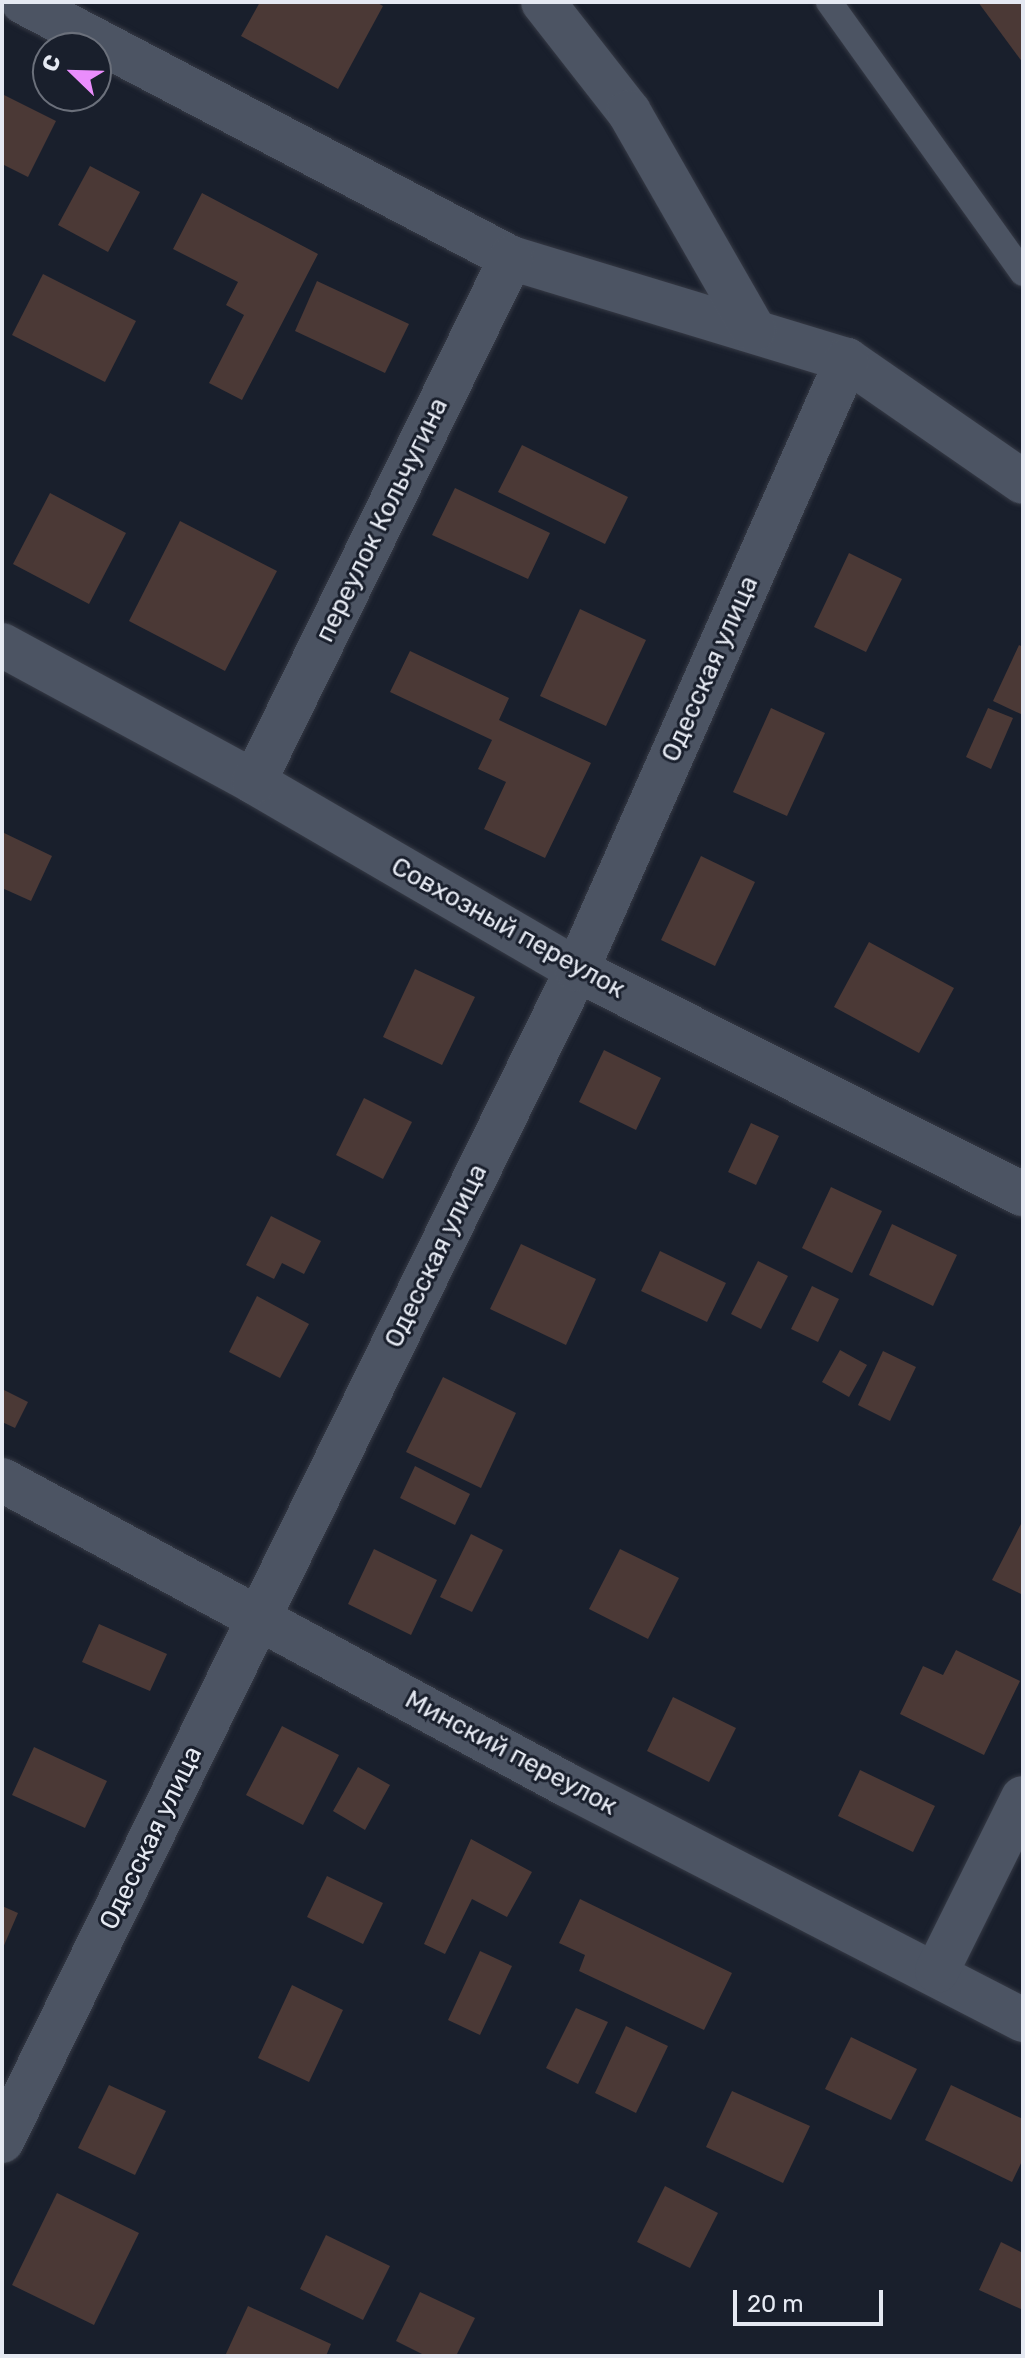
<!DOCTYPE html>
<meta charset="utf-8">
<style>
body{margin:0}
#map{position:relative;width:1025px;height:2358px;overflow:hidden;background:#191f2c;font-family:Rubik,sans-serif}
div>[style]{position:absolute}
.building>*{inset:0;background:#4b3936}
.roads{filter:drop-shadow(0 0 2px #363a45) drop-shadow(0 0 2px #363a45)}
.service>*{height:26px;margin:-13px;padding:0 13px;transform-origin:13px;border-radius:13px;background:#4c5463}
.minor>*{height:44px;margin:-22px;padding:0 22px;transform-origin:22px;border-radius:22px;background:#4c5463}
span{translate:-50% -50%;white-space:nowrap;text-align:center;line-height:1.15;-webkit-text-stroke:6px #191f2c;paint-order:stroke}
.street-label{font-size:26px;color:#e5e9f2}
.frame{position:absolute;inset:0;border:4px solid #e5e9f2;pointer-events:none}
.north{position:absolute;left:32px;top:32px;width:80px;height:80px;box-sizing:border-box;background:#191f2c;border:2px solid #6b707b;border-radius:50%;rotate:293deg;font-size:22px;font-weight:700;line-height:32px;text-align:center;color:#e5e9f2}
.north::after{content:'';display:block;margin:auto;width:28px;height:36px;background:#ea8dfc;clip-path:polygon(50% 0,100% 100%,50% 72%,0 100%)}
.scale{position:absolute;left:733px;top:2290px;width:150px;height:36px;box-sizing:border-box;border:4px solid #e5e9f2;border-top:0;padding-left:10px;font-size:24px;line-height:28px;white-space:nowrap;color:#e5e9f2;-webkit-text-stroke:6px #191f2c;paint-order:stroke}
</style>
<div id="map">
<div class="building">
<i style="clip-path:polygon(260px 2px,376px 2px,383px 6px,338px 89px,241px 36px)"></i>
<i style="clip-path:polygon(978px 2px,1023px 2px,1023px 63px)"></i>
<i style="clip-path:polygon(2px 94px,56px 121px,28px 177px,2px 164px)"></i>
<i style="clip-path:polygon(90px 166px,140px 192px,108px 252px,58px 225px)"></i>
<i style="clip-path:polygon(202px 193px,318px 254px,242px 400px,209px 383px,244px 315px,226px 305px,238px 282px,173px 249px)"></i>
<i style="clip-path:polygon(43px 274px,136px 321px,105px 382px,12px 335px)"></i>
<i style="clip-path:polygon(317px 281px,409px 324px,385px 373px,295px 331px)"></i>
<i style="clip-path:polygon(522px 445px,628px 497px,605px 544px,498px 492px)"></i>
<i style="clip-path:polygon(455px 488px,550px 533px,528px 579px,432px 535px)"></i>
<i style="clip-path:polygon(50px 493px,126px 533px,89px 604px,13px 564px)"></i>
<i style="clip-path:polygon(180px 521px,277px 571px,225px 671px,129px 621px)"></i>
<i style="clip-path:polygon(849px 553px,902px 579px,866px 652px,814px 627px)"></i>
<i style="clip-path:polygon(580px 609px,646px 640px,606px 726px,540px 696px)"></i>
<i style="clip-path:polygon(1019px 645px,1023px 647px,1023px 715px,993px 701px)"></i>
<i style="clip-path:polygon(410px 651px,509px 698px,499px 720px,591px 763px,545px 858px,484px 829px,506px 782px,478px 769px,492px 740px,390px 692px)"></i>
<i style="clip-path:polygon(771px 708px,825px 733px,787px 816px,733px 792px)"></i>
<i style="clip-path:polygon(988px 708px,1013px 718px,991px 769px,966px 757px)"></i>
<i style="clip-path:polygon(2px 832px,52px 856px,31px 901px,2px 888px)"></i>
<i style="clip-path:polygon(701px 856px,755px 882px,715px 966px,661px 940px)"></i>
<i style="clip-path:polygon(869px 942px,954px 988px,919px 1053px,834px 1007px)"></i>
<i style="clip-path:polygon(415px 969px,475px 997px,442px 1065px,383px 1037px)"></i>
<i style="clip-path:polygon(604px 1050px,661px 1078px,636px 1130px,579px 1102px)"></i>
<i style="clip-path:polygon(364px 1098px,412px 1122px,383px 1179px,336px 1155px)"></i>
<i style="clip-path:polygon(751px 1123px,779px 1136px,756px 1185px,728px 1172px)"></i>
<i style="clip-path:polygon(831px 1187px,882px 1211px,852px 1273px,802px 1248px)"></i>
<i style="clip-path:polygon(271px 1216px,321px 1241px,304px 1274px,282px 1263px,274px 1279px,246px 1265px)"></i>
<i style="clip-path:polygon(892px 1224px,957px 1255px,933px 1306px,869px 1275px)"></i>
<i style="clip-path:polygon(521px 1244px,596px 1279px,566px 1345px,490px 1309px)"></i>
<i style="clip-path:polygon(660px 1251px,726px 1283px,707px 1322px,641px 1291px)"></i>
<i style="clip-path:polygon(758px 1261px,788px 1276px,761px 1329px,731px 1314px)"></i>
<i style="clip-path:polygon(812px 1286px,839px 1299px,818px 1342px,791px 1329px)"></i>
<i style="clip-path:polygon(257px 1296px,309px 1324px,280px 1378px,229px 1352px)"></i>
<i style="clip-path:polygon(840px 1350px,867px 1365px,849px 1397px,822px 1382px)"></i>
<i style="clip-path:polygon(883px 1351px,916px 1367px,890px 1421px,858px 1405px)"></i>
<i style="clip-path:polygon(443px 1377px,516px 1413px,481px 1488px,406px 1452px)"></i>
<i style="clip-path:polygon(2px 1389px,28px 1402px,15px 1428px,2px 1422px)"></i>
<i style="clip-path:polygon(415px 1466px,470px 1494px,455px 1525px,400px 1498px)"></i>
<i style="clip-path:polygon(1023px 1520px,1023px 1595px,992px 1580px)"></i>
<i style="clip-path:polygon(471px 1534px,503px 1550px,472px 1612px,440px 1597px)"></i>
<i style="clip-path:polygon(374px 1549px,437px 1580px,411px 1635px,348px 1604px)"></i>
<i style="clip-path:polygon(620px 1549px,679px 1578px,648px 1639px,589px 1609px)"></i>
<i style="clip-path:polygon(99px 1624px,167px 1654px,150px 1691px,82px 1662px)"></i>
<i style="clip-path:polygon(956px 1650px,1020px 1681px,984px 1755px,900px 1714px,923px 1666px,943px 1675px)"></i>
<i style="clip-path:polygon(673px 1697px,736px 1728px,709px 1782px,647px 1751px)"></i>
<i style="clip-path:polygon(282px 1726px,339px 1755px,303px 1825px,246px 1795px)"></i>
<i style="clip-path:polygon(34px 1747px,107px 1781px,85px 1828px,12px 1795px)"></i>
<i style="clip-path:polygon(358px 1767px,390px 1785px,365px 1830px,333px 1811px)"></i>
<i style="clip-path:polygon(860px 1770px,935px 1806px,913px 1852px,838px 1816px)"></i>
<i style="clip-path:polygon(471px 1839px,532px 1872px,507px 1917px,472px 1899px,445px 1954px,424px 1944px)"></i>
<i style="clip-path:polygon(327px 1876px,383px 1903px,363px 1944px,307px 1917px)"></i>
<i style="clip-path:polygon(580px 1899px,732px 1973px,704px 2030px,579px 1971px,585px 1955px,559px 1943px)"></i>
<i style="clip-path:polygon(2px 1906px,18px 1913px,2px 1950px)"></i>
<i style="clip-path:polygon(480px 1951px,512px 1966px,480px 2035px,448px 2020px)"></i>
<i style="clip-path:polygon(292px 1985px,343px 2010px,309px 2082px,258px 2058px)"></i>
<i style="clip-path:polygon(576px 2008px,608px 2022px,578px 2084px,546px 2068px)"></i>
<i style="clip-path:polygon(626px 2026px,668px 2046px,636px 2113px,595px 2093px)"></i>
<i style="clip-path:polygon(851px 2037px,917px 2069px,891px 2120px,825px 2089px)"></i>
<i style="clip-path:polygon(109px 2085px,166px 2111px,135px 2175px,78px 2148px)"></i>
<i style="clip-path:polygon(951px 2085px,1023px 2119px,1023px 2159px,1012px 2182px,925px 2140px)"></i>
<i style="clip-path:polygon(732px 2091px,810px 2126px,783px 2183px,706px 2147px)"></i>
<i style="clip-path:polygon(665px 2186px,718px 2213px,690px 2268px,637px 2242px)"></i>
<i style="clip-path:polygon(57px 2193px,139px 2233px,94px 2325px,12px 2285px)"></i>
<i style="clip-path:polygon(326px 2235px,390px 2266px,363px 2320px,300px 2289px)"></i>
<i style="clip-path:polygon(1001px 2242px,1023px 2253px,1023px 2310px,979px 2290px)"></i>
<i style="clip-path:polygon(420px 2292px,475px 2318px,456px 2356px,426px 2356px,396px 2341px)"></i>
<i style="clip-path:polygon(248px 2306px,331px 2344px,326px 2356px,225px 2356px)"></i>
</div>
<div class="roads">
<div class="service">
<i style="left:829px;top:2px;width:333px;rotate:54.4deg"></i>
</div>
<div class="minor">
<i style="left:23px;top:2px;width:551px;rotate:27.68deg"></i>
<i style="left:511px;top:258px;width:351px;rotate:16.9deg"></i>
<i style="left:847px;top:360px;width:214px;rotate:34.7deg"></i>
<i style="left:543px;top:2px;width:140px;rotate:52deg"></i>
<i style="left:629px;top:112px;width:251px;rotate:60.2deg"></i>
<i style="left:2px;top:645px;width:287px;rotate:28.5deg"></i>
<i style="left:254px;top:782px;width:374px;rotate:30.2deg"></i>
<i style="left:577px;top:970px;width:499px;rotate:26.7deg"></i>
<i style="left:254px;top:782px;width:584px;rotate:-63.87deg"></i>
<i style="left:2px;top:1480px;width:642px;rotate:28.36deg"></i>
<i style="left:567px;top:1785px;width:513px;rotate:27.26deg"></i>
<i style="left:937px;top:1971px;width:193px;rotate:-63.6deg"></i>
<i style="left:2px;top:2141px;width:1305px;rotate:-63.85deg"></i>
<i style="left:577px;top:970px;width:667px;rotate:-66.12deg"></i>
</div>
</div>
<div class="street-label">
<span style="left:382px;top:520px;rotate:-64deg">переулок Кольчугина</span>
<span style="left:710px;top:669px;rotate:-66deg">Одесская улица</span>
<span style="left:508px;top:928px;rotate:29deg">Совхозный переулок</span>
<span style="left:436px;top:1256px;rotate:-64deg">Одесская улица</span>
<span style="left:511px;top:1753px;rotate:28deg">Минский переулок</span>
<span style="left:151px;top:1838px;rotate:-64deg">Одесская улица</span>
</div>
<div class="frame"></div>
<div class="north">С</div>
<div class="scale">20 m</div>
</div>
